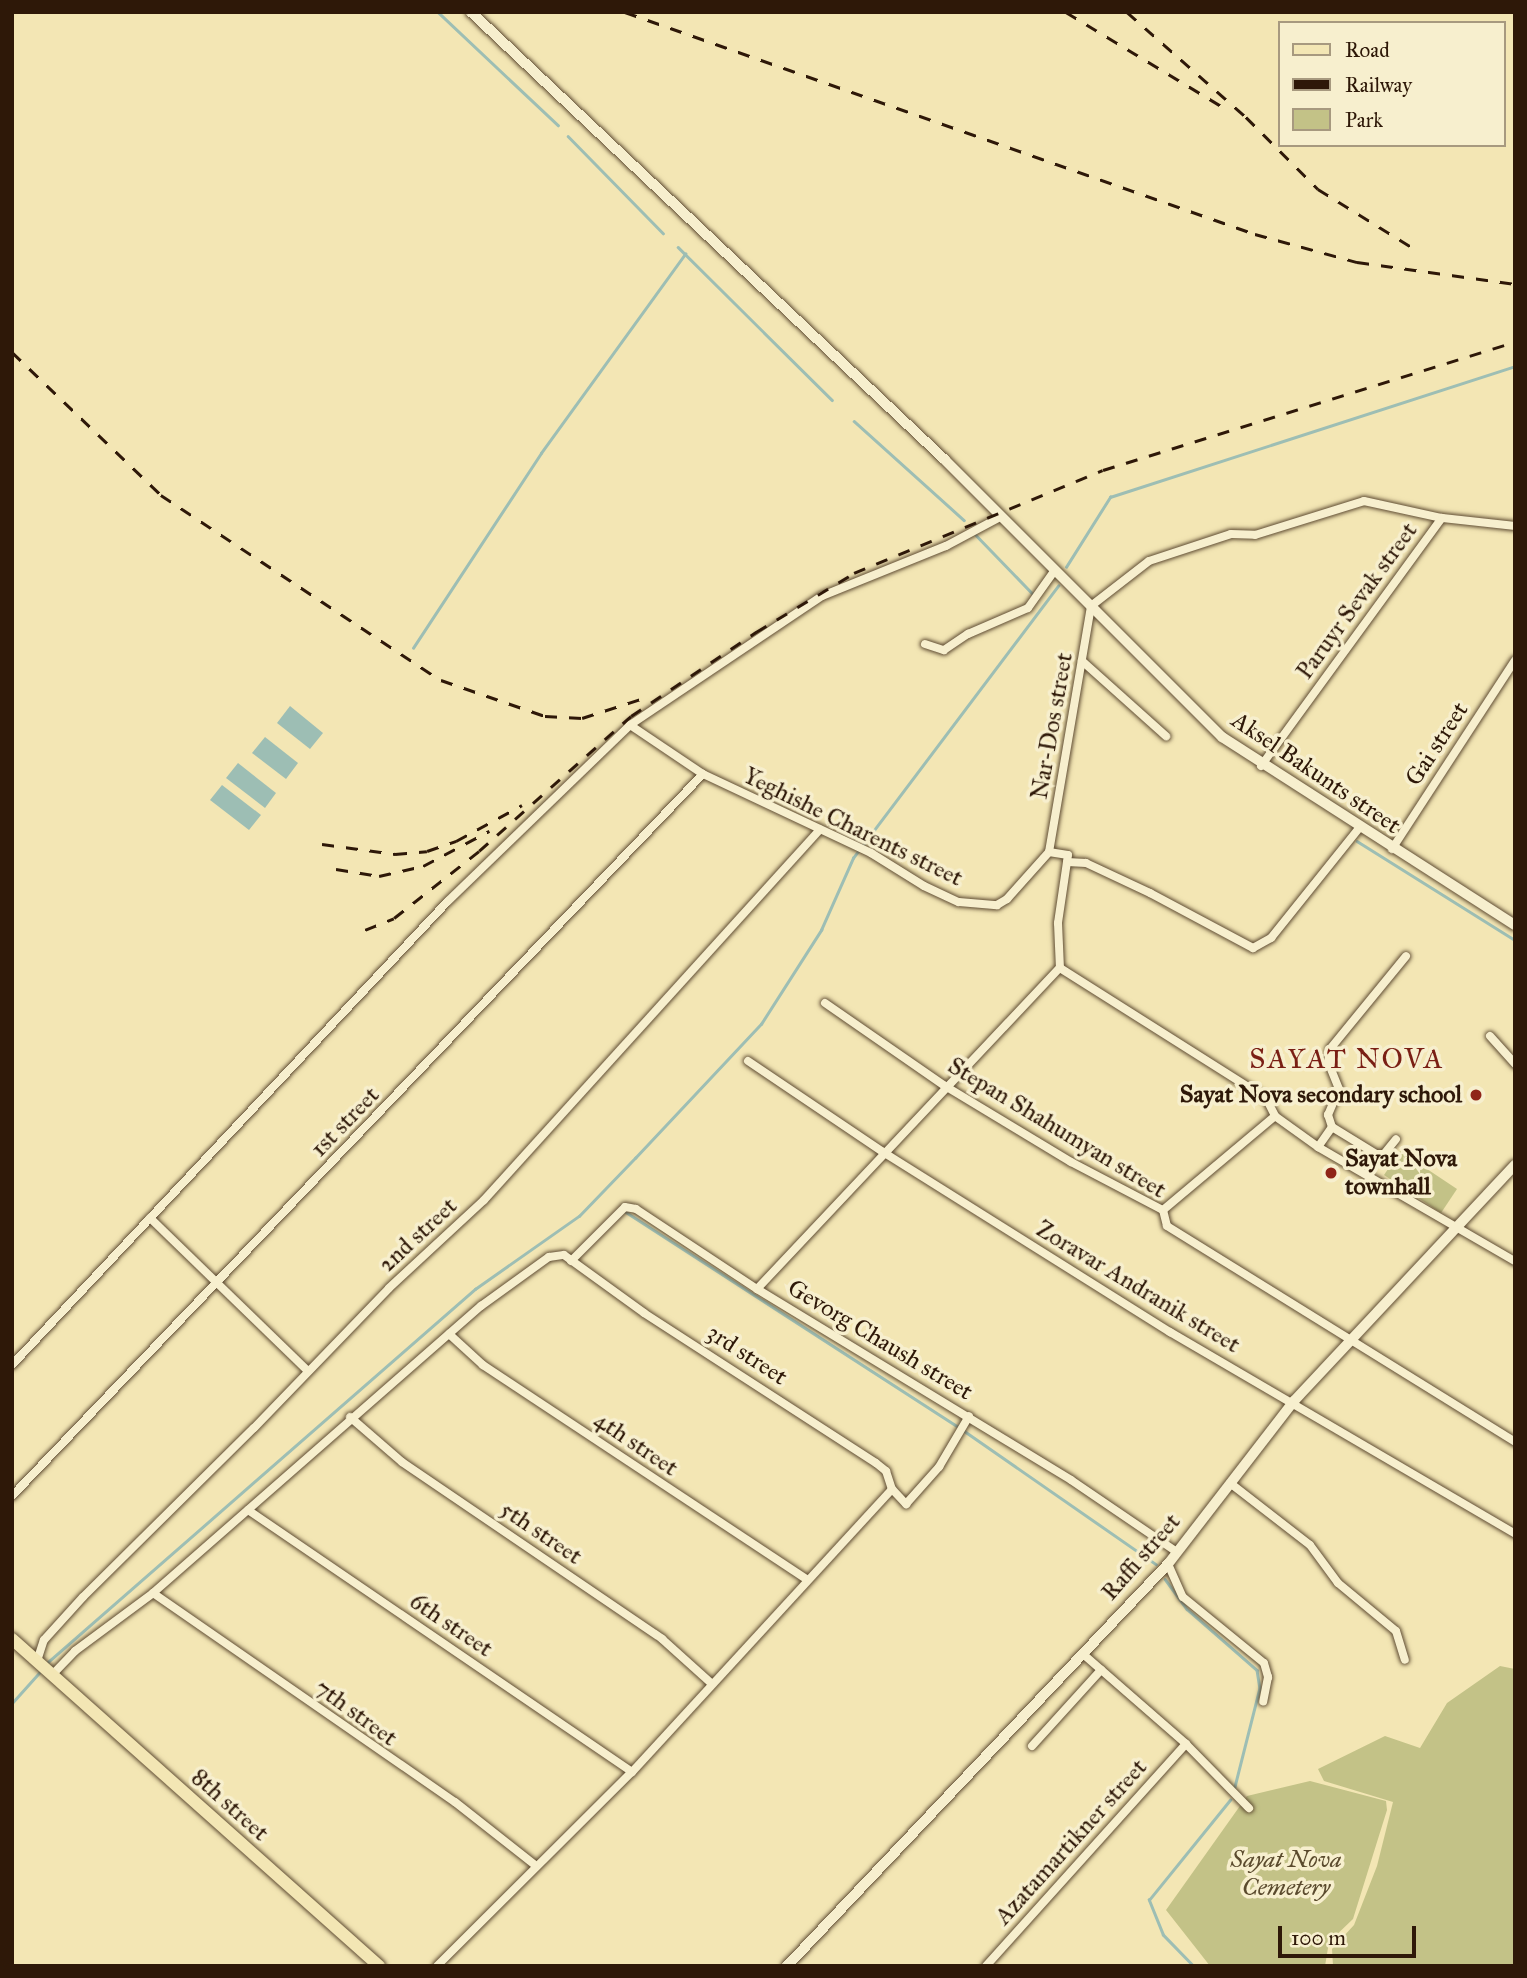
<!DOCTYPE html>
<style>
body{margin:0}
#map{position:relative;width:1527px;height:1978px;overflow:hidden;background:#f3e6b4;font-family:"IM FELL Great Primer",serif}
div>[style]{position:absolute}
.green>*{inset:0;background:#c3c287}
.water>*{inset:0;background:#9dbeb4}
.stream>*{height:2.5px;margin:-1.25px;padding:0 1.25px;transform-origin:1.25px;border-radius:1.25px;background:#9dbeb4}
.roads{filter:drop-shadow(0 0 2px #5f4c33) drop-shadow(0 0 2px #5f4c33)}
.street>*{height:8px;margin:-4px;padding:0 4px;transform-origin:4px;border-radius:4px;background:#f7efce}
.secondary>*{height:10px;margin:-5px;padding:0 5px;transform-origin:5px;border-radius:5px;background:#f7efce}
.primary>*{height:12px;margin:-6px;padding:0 6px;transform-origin:6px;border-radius:6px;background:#f3e6b4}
.rail>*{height:2.5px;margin-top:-1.25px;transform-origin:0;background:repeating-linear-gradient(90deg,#2e1808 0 12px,transparent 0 24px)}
.dots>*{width:19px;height:19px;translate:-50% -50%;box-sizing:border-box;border:4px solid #f7efce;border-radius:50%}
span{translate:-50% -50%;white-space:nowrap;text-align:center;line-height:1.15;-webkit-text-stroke:7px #f7efce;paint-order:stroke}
.street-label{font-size:24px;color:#2e1808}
.poi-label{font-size:24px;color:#2e1808;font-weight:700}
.right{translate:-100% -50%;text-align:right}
.left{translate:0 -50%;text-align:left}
.park-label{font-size:24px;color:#5b4b2e;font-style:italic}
.quarter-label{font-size:28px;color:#7a1f14;letter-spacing:2px}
.frame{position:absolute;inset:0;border:14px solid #2e1808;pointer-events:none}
.legend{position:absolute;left:1278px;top:21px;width:228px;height:126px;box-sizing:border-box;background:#f7efce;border:2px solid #a7997f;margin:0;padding:9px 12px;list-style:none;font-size:21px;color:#2e1808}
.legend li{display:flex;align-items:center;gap:14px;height:35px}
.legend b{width:35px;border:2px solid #a7997f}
.scale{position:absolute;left:1278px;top:1926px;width:138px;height:32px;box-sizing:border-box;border:4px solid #2e1808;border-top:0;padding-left:9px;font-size:21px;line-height:24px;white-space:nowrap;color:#2e1808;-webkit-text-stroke:5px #f7efce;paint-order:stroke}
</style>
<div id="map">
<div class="green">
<i style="clip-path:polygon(1400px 1151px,1457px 1189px,1441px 1213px,1384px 1175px)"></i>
<i style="clip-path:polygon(1500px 1666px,1515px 1669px,1515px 1966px,1333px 1966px,1332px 1949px,1354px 1925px,1377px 1866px,1393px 1802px,1324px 1781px,1318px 1769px,1385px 1736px,1420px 1748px,1447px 1703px)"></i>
<i style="clip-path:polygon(1310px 1781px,1386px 1801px,1387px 1810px,1353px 1919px,1329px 1942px,1325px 1966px,1210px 1966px,1166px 1910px,1247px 1796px)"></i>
</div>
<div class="water">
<i style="clip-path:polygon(290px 706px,323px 733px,310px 749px,277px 723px)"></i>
<i style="clip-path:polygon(265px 737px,298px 763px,286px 779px,252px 753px)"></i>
<i style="clip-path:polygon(238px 763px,276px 793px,265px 808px,226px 778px)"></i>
<i style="clip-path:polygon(222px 785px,261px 815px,249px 830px,210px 800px)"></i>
</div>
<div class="stream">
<i style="left:34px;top:12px;width:6px"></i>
<i style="left:438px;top:12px;width:165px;rotate:43.3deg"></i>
<i style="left:568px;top:136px;width:136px;rotate:45.6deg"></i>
<i style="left:678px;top:247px;width:217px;rotate:44.8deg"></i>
<i style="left:854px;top:421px;width:148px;rotate:42deg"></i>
<i style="left:976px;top:535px;width:83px;rotate:46deg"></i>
<i style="left:1066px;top:567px;width:83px;rotate:-57.8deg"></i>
<i style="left:1110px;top:497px;width:426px;rotate:-17.9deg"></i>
<i style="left:413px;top:648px;width:233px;rotate:-56.7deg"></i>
<i style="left:541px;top:453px;width:246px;rotate:-54.1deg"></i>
<i style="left:1357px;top:841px;width:186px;rotate:32.1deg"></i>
<i style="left:626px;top:1212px;width:396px;rotate:32.9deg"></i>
<i style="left:963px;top:1430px;width:235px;rotate:34.8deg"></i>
<i style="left:1165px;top:1579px;width:37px;rotate:54deg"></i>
<i style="left:1187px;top:1609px;width:93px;rotate:41.1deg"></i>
<i style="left:1257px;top:1670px;width:18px;rotate:81deg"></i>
<i style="left:1260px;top:1688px;width:102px;rotate:104.2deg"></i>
<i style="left:48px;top:1662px;width:567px;rotate:-41.14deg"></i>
<i style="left:475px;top:1289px;width:127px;rotate:-35.1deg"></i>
<i style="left:579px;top:1216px;width:81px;rotate:-46deg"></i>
<i style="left:635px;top:1158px;width:184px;rotate:-46.8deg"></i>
<i style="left:761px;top:1024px;width:112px;rotate:-57.4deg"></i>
<i style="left:821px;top:930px;width:79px;rotate:-66deg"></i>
<i style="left:853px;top:858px;width:341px;rotate:-53deg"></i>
<i style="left:12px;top:1703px;width:40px;rotate:-48deg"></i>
<i style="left:1193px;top:1966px;width:43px;rotate:-134.1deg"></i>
<i style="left:1163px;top:1935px;width:38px;rotate:-112deg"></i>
<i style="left:1149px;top:1900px;width:129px;rotate:-51deg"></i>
</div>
<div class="roads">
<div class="street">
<i style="left:925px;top:644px;width:20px;rotate:18deg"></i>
<i style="left:944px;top:650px;width:29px;rotate:-34deg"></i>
<i style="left:968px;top:634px;width:65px;rotate:-23.4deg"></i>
<i style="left:1028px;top:608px;width:47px;rotate:-54.6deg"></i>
<i style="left:1082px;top:661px;width:113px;rotate:41.8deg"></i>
<i style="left:630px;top:725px;width:88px;rotate:33.9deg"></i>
<i style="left:703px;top:774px;width:186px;rotate:25.2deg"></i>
<i style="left:871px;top:853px;width:62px;rotate:31.9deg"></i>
<i style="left:924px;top:886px;width:38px;rotate:25deg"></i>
<i style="left:959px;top:902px;width:38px;rotate:5deg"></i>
<i style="left:997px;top:905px;width:12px;rotate:-31deg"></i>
<i style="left:1007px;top:899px;width:63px;rotate:-48.2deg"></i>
<i style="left:1049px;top:852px;width:250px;rotate:-80.3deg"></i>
<i style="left:1091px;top:606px;width:73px;rotate:-37.8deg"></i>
<i style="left:1149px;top:561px;width:86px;rotate:-18.2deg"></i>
<i style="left:1231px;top:534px;width:24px;rotate:2deg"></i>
<i style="left:1255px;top:535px;width:114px;rotate:-17.3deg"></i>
<i style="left:1364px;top:501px;width:80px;rotate:12.3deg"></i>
<i style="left:1261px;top:766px;width:307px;rotate:-53.9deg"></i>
<i style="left:1442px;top:518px;width:72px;rotate:6.3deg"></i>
<i style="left:1392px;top:849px;width:225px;rotate:-56.9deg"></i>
<i style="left:1049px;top:852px;width:19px;rotate:9deg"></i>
<i style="left:1068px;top:855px;width:69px;rotate:98.4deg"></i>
<i style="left:1058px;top:923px;width:45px;rotate:87.5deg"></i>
<i style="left:1067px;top:862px;width:19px;rotate:3deg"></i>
<i style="left:1086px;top:863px;width:71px;rotate:25.1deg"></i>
<i style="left:1150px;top:893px;width:117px;rotate:28.1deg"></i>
<i style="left:1253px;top:948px;width:21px;rotate:-29deg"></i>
<i style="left:1271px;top:938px;width:141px;rotate:-51.3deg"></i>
<i style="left:1060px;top:968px;width:244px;rotate:32.3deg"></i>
<i style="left:1266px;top:1098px;width:20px;rotate:63deg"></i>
<i style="left:1275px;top:1116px;width:53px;rotate:35.8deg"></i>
<i style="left:1318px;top:1147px;width:228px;rotate:30.1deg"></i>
<i style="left:825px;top:1003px;width:146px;rotate:34.7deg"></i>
<i style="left:945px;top:1086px;width:147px;rotate:31.1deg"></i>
<i style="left:1071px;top:1162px;width:104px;rotate:27.6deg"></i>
<i style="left:1163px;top:1210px;width:16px;rotate:76deg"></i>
<i style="left:1167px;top:1226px;width:410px;rotate:31.8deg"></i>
<i style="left:1490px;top:1036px;width:38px;rotate:48deg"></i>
<i style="left:748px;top:1061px;width:163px;rotate:34deg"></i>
<i style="left:883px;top:1152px;width:339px;rotate:32.1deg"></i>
<i style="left:1170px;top:1332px;width:400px;rotate:30.3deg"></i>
<i style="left:1332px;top:1127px;width:52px;rotate:31.5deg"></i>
<i style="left:1376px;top:1154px;width:8px"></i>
<i style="left:1384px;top:1154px;width:19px;rotate:-51deg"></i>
<i style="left:1318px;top:1147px;width:24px;rotate:-55deg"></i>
<i style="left:1332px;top:1127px;width:13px;rotate:-108deg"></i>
<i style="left:1328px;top:1115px;width:28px;rotate:-67deg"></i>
<i style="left:1339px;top:1089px;width:29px;rotate:-112deg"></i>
<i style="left:1328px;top:1062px;width:13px;rotate:-81deg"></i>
<i style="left:1330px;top:1049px;width:120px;rotate:-50.7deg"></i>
<i style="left:1163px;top:1210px;width:146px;rotate:-40deg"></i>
<i style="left:150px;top:1218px;width:220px;rotate:44.1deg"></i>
<i style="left:571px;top:1261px;width:76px;rotate:-45deg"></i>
<i style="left:625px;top:1207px;width:11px;rotate:10deg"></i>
<i style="left:636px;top:1209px;width:145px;rotate:33.5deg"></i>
<i style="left:757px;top:1289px;width:368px;rotate:31.3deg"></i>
<i style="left:1071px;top:1480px;width:128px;rotate:34.2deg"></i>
<i style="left:757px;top:1289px;width:441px;rotate:-46.7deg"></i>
<i style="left:449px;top:1334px;width:46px;rotate:42.4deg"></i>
<i style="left:483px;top:1365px;width:387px;rotate:33.5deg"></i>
<i style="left:12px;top:1365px;width:637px;rotate:-46.78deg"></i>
<i style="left:448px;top:901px;width:253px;rotate:-44deg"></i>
<i style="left:630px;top:725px;width:231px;rotate:-33.9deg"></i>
<i style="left:822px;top:596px;width:134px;rotate:-22deg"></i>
<i style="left:946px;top:546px;width:61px;rotate:-28.2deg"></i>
<i style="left:350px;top:1417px;width:69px;rotate:40.9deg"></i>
<i style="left:402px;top:1462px;width:315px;rotate:34.2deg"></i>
<i style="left:662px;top:1639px;width:64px;rotate:41.9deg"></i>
<i style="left:1230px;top:1483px;width:101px;rotate:37.8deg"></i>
<i style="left:1310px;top:1545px;width:47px;rotate:53.6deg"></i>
<i style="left:1338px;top:1583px;width:75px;rotate:39.6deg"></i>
<i style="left:1396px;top:1631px;width:30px;rotate:73deg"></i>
<i style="left:12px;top:1496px;width:999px;rotate:-46.26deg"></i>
<i style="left:248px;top:1510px;width:465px;rotate:34.3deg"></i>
<i style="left:1168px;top:1564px;width:36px;rotate:66deg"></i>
<i style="left:1183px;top:1597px;width:104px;rotate:39.2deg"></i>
<i style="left:1264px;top:1663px;width:15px;rotate:74deg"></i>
<i style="left:1268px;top:1677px;width:25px;rotate:101deg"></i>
<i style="left:153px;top:1593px;width:367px;rotate:34.7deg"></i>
<i style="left:455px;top:1802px;width:102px;rotate:38.2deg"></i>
<i style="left:1083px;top:1654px;width:137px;rotate:41.1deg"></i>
<i style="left:1186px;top:1744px;width:90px;rotate:45.5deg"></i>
<i style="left:37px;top:1661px;width:22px;rotate:-72deg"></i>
<i style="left:44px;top:1640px;width:58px;rotate:-47.8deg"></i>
<i style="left:83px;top:1597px;width:240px;rotate:-44.7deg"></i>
<i style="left:254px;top:1428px;width:194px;rotate:-46deg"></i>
<i style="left:389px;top:1288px;width:129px;rotate:-42.8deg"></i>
<i style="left:484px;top:1200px;width:500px;rotate:-47.8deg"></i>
<i style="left:52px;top:1675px;width:33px;rotate:-46deg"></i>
<i style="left:75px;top:1651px;width:97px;rotate:-36.6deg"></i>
<i style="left:153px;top:1593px;width:436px;rotate:-41.2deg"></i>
<i style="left:481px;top:1306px;width:84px;rotate:-35.8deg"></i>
<i style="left:549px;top:1257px;width:15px;rotate:-8deg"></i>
<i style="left:564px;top:1255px;width:99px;rotate:35.9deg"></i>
<i style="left:644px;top:1313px;width:276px;rotate:32.9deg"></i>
<i style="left:876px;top:1463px;width:13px;rotate:39deg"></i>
<i style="left:886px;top:1471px;width:19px;rotate:72deg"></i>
<i style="left:892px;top:1489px;width:21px;rotate:47deg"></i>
<i style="left:906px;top:1504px;width:50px;rotate:-48.3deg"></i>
<i style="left:939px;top:1467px;width:59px;rotate:-59.5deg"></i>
<i style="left:1032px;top:1746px;width:103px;rotate:-47.8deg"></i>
<i style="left:437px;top:1966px;width:275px;rotate:-44.9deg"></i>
<i style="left:632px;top:1772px;width:384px;rotate:-47.4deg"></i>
<i style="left:986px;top:1966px;width:299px;rotate:-48deg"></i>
</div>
<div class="secondary">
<i style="left:471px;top:12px;width:652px;rotate:43.38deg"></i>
<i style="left:945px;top:460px;width:392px;rotate:45deg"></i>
<i style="left:1222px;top:737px;width:348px;rotate:32.7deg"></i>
<i style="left:787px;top:1966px;width:554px;rotate:-46.54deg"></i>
<i style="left:1168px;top:1564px;width:206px;rotate:-52.3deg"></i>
<i style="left:1294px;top:1401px;width:323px;rotate:-46.9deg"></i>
</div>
<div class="primary">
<i style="left:12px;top:1639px;width:492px;rotate:41.7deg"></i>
</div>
</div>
<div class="rail">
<i style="left:625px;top:12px;width:668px;rotate:19.41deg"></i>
<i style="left:1255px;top:234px;width:106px;rotate:15.4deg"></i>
<i style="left:1357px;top:262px;width:160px;rotate:7.9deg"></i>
<i style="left:1066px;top:12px;width:189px;rotate:31.2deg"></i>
<i style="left:1127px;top:12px;width:159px;rotate:41.4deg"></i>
<i style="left:1246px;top:117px;width:102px;rotate:45deg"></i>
<i style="left:1318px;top:189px;width:112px;rotate:31.8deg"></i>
<i style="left:12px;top:352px;width:207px;rotate:43.8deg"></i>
<i style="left:161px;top:495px;width:336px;rotate:33.5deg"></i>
<i style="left:441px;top:680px;width:110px;rotate:19.1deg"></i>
<i style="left:545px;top:716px;width:37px;rotate:3deg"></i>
<i style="left:582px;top:718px;width:71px;rotate:-17.9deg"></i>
<i style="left:322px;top:844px;width:74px;rotate:7.8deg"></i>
<i style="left:395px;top:854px;width:32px;rotate:-5deg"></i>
<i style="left:427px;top:851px;width:31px;rotate:-19deg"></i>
<i style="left:456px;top:841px;width:75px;rotate:-28.6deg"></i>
<i style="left:336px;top:869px;width:44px;rotate:9.2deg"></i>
<i style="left:379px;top:876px;width:45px;rotate:-12.8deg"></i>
<i style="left:423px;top:866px;width:75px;rotate:-27.9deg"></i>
<i style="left:365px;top:930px;width:31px;rotate:-22deg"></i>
<i style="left:394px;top:918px;width:108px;rotate:-38.2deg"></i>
<i style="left:479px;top:851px;width:203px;rotate:-41.6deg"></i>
<i style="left:631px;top:716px;width:151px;rotate:-33.9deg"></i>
<i style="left:756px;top:632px;width:114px;rotate:-31deg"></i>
<i style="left:854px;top:573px;width:269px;rotate:-22.5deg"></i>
<i style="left:1103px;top:470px;width:431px;rotate:-17.3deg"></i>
</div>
<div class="dots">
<i style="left:1476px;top:1095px;background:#8f2418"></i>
<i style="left:1331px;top:1173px;background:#8f2418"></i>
</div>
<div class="street-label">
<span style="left:1357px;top:601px;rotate:-54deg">Paruyr Sevak street</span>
<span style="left:1052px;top:726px;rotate:-80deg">Nar-Dos street</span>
<span style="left:1437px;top:744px;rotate:-57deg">Gai street</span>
<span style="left:1316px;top:773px;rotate:34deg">Aksel Bakunts street</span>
<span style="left:853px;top:827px;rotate:26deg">Yeghishe Charents street</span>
<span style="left:345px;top:1122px;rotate:-46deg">1st street</span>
<span style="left:1057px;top:1128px;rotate:31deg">Stepan Shahumyan street</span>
<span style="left:418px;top:1235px;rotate:-43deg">2nd street</span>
<span style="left:1138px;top:1287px;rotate:31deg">Zoravar Andranik street</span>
<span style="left:880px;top:1340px;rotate:31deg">Gevorg Chaush street</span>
<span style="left:747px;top:1355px;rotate:33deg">3rd street</span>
<span style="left:636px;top:1444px;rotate:34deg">4th street</span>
<span style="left:541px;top:1533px;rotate:34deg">5th street</span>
<span style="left:1141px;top:1557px;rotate:-49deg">Raffi street</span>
<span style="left:451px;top:1625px;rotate:34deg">6th street</span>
<span style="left:356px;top:1713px;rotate:36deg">7th street</span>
<span style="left:230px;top:1805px;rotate:42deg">8th street</span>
<span style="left:1071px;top:1842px;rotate:-48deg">Azatamartikner street</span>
</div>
<div class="poi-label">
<span class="right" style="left:1462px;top:1095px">Sayat Nova secondary school</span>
<span class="left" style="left:1345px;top:1173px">Sayat Nova<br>townhall</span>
</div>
<div class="park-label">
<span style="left:1286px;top:1874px">Sayat Nova<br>Cemetery</span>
</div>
<div class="quarter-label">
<span style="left:1347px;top:1059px">SAYAT NOVA</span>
</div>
<div class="frame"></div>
<ul class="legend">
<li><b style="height:9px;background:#f3e6b4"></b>Road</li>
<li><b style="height:9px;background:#2e1808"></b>Railway</li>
<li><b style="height:19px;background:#c3c287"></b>Park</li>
</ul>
<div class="scale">100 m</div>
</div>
